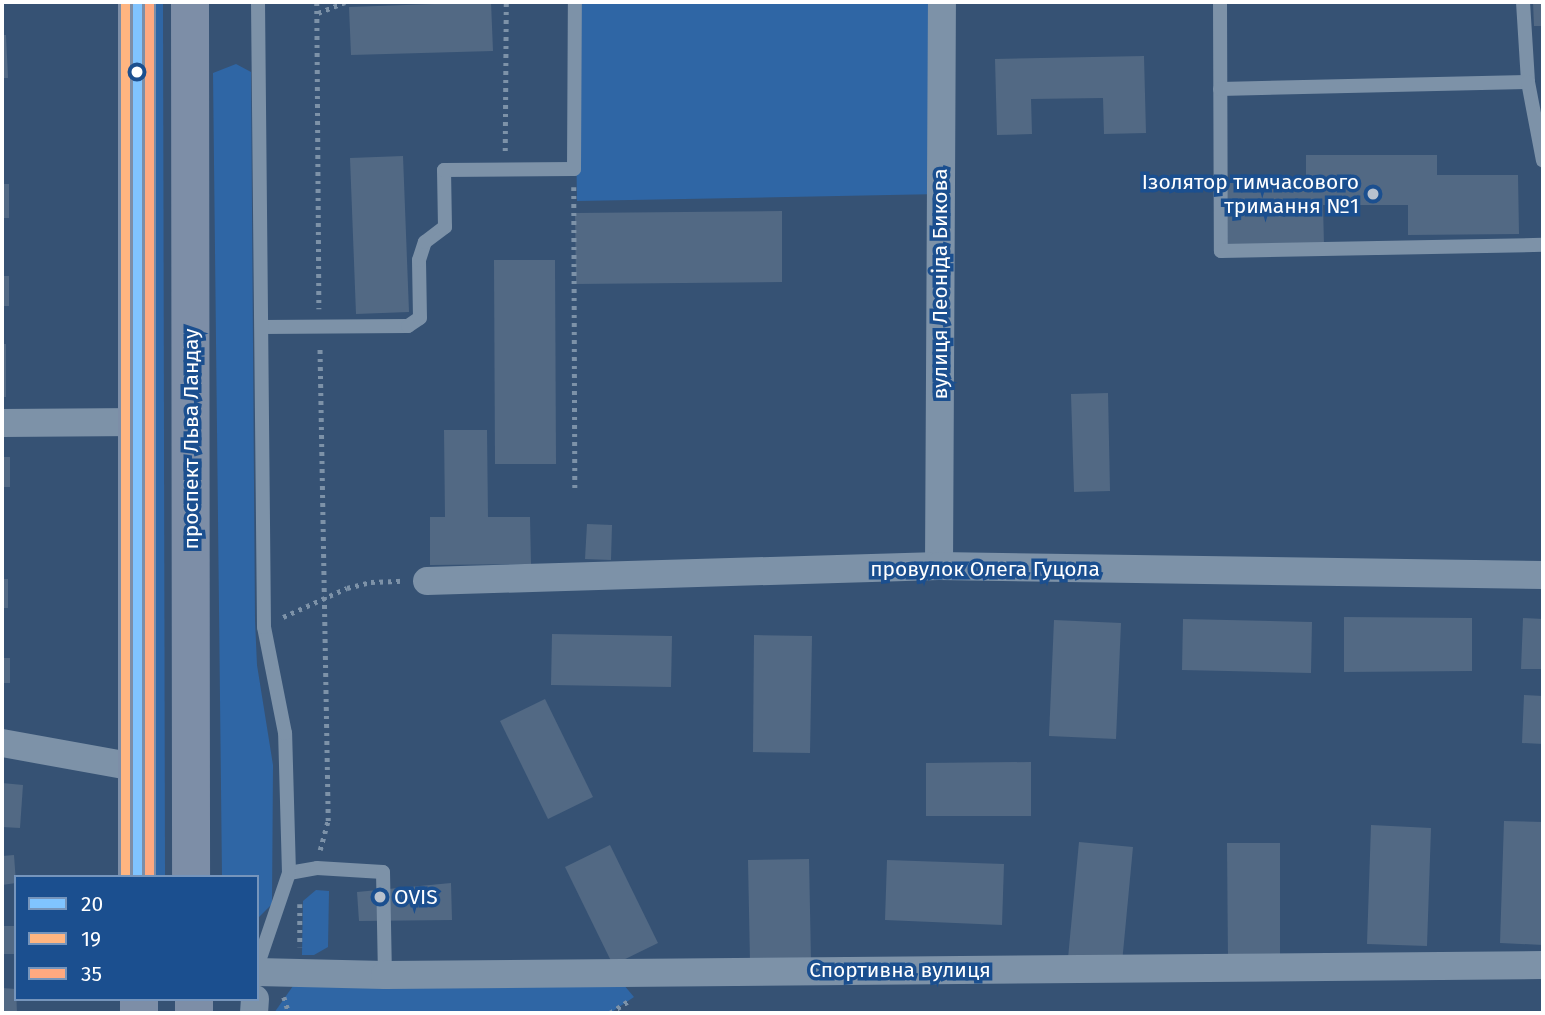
<!DOCTYPE html>
<meta charset="utf-8">
<style>
body{margin:0}
#map{position:relative;width:1545px;height:1015px;overflow:hidden;background:#365274;font-family:"Fira Sans",sans-serif}
div>[style]{position:absolute}
.green>*{inset:0;background:#2f66a5}
.building>*{inset:0;background:#526984}
.path>*{height:4.5px;margin-top:-2.25px;transform-origin:0;background:repeating-linear-gradient(90deg,#7d92a8 0 3.5px,transparent 0 8.5px)}
.service>*{height:14px;margin:-7px;padding:0 7px;transform-origin:7px;border-radius:7px;background:#7d92a8}
.minor>*{height:28px;margin:-14px;padding:0 14px;transform-origin:14px;border-radius:14px;background:#7d92a8}
.primary>*{height:38px;margin:-19px;padding:0 19px;transform-origin:19px;border-radius:19px;background:#7d8ea7}
.bus-1>*{height:9px;margin:-4.5px;padding:0 4.5px;transform-origin:4.5px;border-radius:4.5px;background:#80c4ff}
.bus-2>*{height:9px;margin:-4.5px;padding:0 4.5px;transform-origin:4.5px;border-radius:4.5px;background:#ffb580}
.bus-3>*{height:9px;margin:-4.5px;padding:0 4.5px;transform-origin:4.5px;border-radius:4.5px;background:#ffa980}
.dots>*{width:19px;height:19px;translate:-50% -50%;box-sizing:border-box;border:4px solid #1b4f8f;border-radius:50%}
span{translate:-50% -50%;white-space:nowrap;text-align:center;line-height:1.15;-webkit-text-stroke:7px #1b4f8f;paint-order:stroke}
.poi-label{font-size:21px;color:#fff}
.right{translate:-100% -50%;text-align:right}
.left{translate:0 -50%;text-align:left}
.street-label{font-size:21px;color:#fff}
.frame{position:absolute;inset:0;border:4px solid #fff;pointer-events:none}
.legend{position:absolute;left:14px;top:875px;width:245px;height:126px;box-sizing:border-box;background:#1b4f8f;border:2px solid #7695bc;margin:0;padding:9px 12px;list-style:none;font-size:21px;color:#fff}
.legend li{display:flex;align-items:center;gap:14px;height:35px}
.legend b{width:35px;border:2px solid #7695bc}
</style>
<div id="map">
<div class="green">
<i style="clip-path:polygon(149px 2px,163px 2px,165px 877px,152px 877px)"></i>
<i style="clip-path:polygon(567px 2px,942px 2px,941px 194px,577px 201px,574px 2px)"></i>
<i style="clip-path:polygon(236px 64px,251px 72px,255px 620px,257px 665px,273px 765px,272px 904px,257px 919px,257px 877px,222px 877px,213px 73px)"></i>
<i style="clip-path:polygon(316px 890px,329px 891px,328px 947px,314px 955px,302px 955px,303px 901px)"></i>
<i style="clip-path:polygon(623px 984px,634px 997px,610px 1013px,274px 1013px,293px 986px)"></i>
</div>
<div class="building">
<i style="clip-path:polygon(491px 2px,493px 51px,351px 55px,349px 7px)"></i>
<i style="clip-path:polygon(1533px 2px,1543px 2px,1543px 26px,1534px 26px)"></i>
<i style="clip-path:polygon(2px 35px,6px 35px,8px 78px,2px 78px)"></i>
<i style="clip-path:polygon(1144px 56px,1146px 133px,1104px 134px,1103px 98px,1031px 99px,1032px 134px,997px 135px,995px 59px)"></i>
<i style="clip-path:polygon(1306px 155px,1437px 155px,1437px 175px,1518px 175px,1519px 234px,1408px 235px,1408px 205px,1323px 205px,1324px 245px,1228px 245px,1227px 183px,1306px 182px)"></i>
<i style="clip-path:polygon(403px 156px,409px 312px,356px 314px,350px 158px)"></i>
<i style="clip-path:polygon(2px 184px,9px 184px,9px 218px,2px 218px)"></i>
<i style="clip-path:polygon(782px 211px,782px 282px,576px 284px,575px 213px)"></i>
<i style="clip-path:polygon(494px 260px,555px 260px,556px 464px,495px 464px)"></i>
<i style="clip-path:polygon(2px 276px,9px 276px,9px 306px,2px 306px)"></i>
<i style="clip-path:polygon(2px 344px,6px 344px,6px 397px,2px 397px)"></i>
<i style="clip-path:polygon(1108px 393px,1110px 491px,1074px 492px,1071px 394px)"></i>
<i style="clip-path:polygon(444px 430px,487px 430px,488px 517px,530px 517px,531px 564px,430px 565px,430px 517px,445px 517px)"></i>
<i style="clip-path:polygon(2px 457px,10px 457px,10px 487px,2px 487px)"></i>
<i style="clip-path:polygon(587px 524px,612px 525px,611px 560px,585px 559px)"></i>
<i style="clip-path:polygon(2px 579px,8px 579px,8px 608px,2px 608px)"></i>
<i style="clip-path:polygon(1344px 617px,1472px 618px,1472px 671px,1344px 672px)"></i>
<i style="clip-path:polygon(1523px 618px,1543px 619px,1543px 669px,1521px 669px)"></i>
<i style="clip-path:polygon(1183px 619px,1312px 622px,1311px 673px,1182px 670px)"></i>
<i style="clip-path:polygon(1054px 620px,1121px 623px,1116px 739px,1049px 736px)"></i>
<i style="clip-path:polygon(552px 634px,672px 636px,671px 687px,551px 685px)"></i>
<i style="clip-path:polygon(754px 635px,812px 636px,810px 753px,753px 752px)"></i>
<i style="clip-path:polygon(2px 658px,10px 658px,10px 683px,2px 683px)"></i>
<i style="clip-path:polygon(1524px 695px,1543px 696px,1543px 744px,1522px 743px)"></i>
<i style="clip-path:polygon(545px 699px,593px 797px,548px 819px,500px 721px)"></i>
<i style="clip-path:polygon(1031px 762px,1031px 816px,926px 816px,926px 763px)"></i>
<i style="clip-path:polygon(2px 783px,23px 785px,20px 828px,2px 827px)"></i>
<i style="clip-path:polygon(1504px 821px,1543px 822px,1543px 945px,1500px 943px)"></i>
<i style="clip-path:polygon(1371px 825px,1431px 828px,1427px 946px,1367px 944px)"></i>
<i style="clip-path:polygon(1079px 842px,1133px 847px,1122px 963px,1068px 958px)"></i>
<i style="clip-path:polygon(1227px 843px,1280px 843px,1280px 960px,1228px 961px)"></i>
<i style="clip-path:polygon(610px 845px,658px 943px,613px 965px,565px 867px)"></i>
<i style="clip-path:polygon(14px 855px,16px 883px,2px 885px,2px 856px)"></i>
<i style="clip-path:polygon(809px 859px,811px 961px,750px 962px,748px 860px)"></i>
<i style="clip-path:polygon(887px 860px,1004px 864px,1002px 925px,885px 920px)"></i>
<i style="clip-path:polygon(451px 883px,452px 920px,359px 921px,357px 892px)"></i>
<i style="clip-path:polygon(2px 926px,16px 926px,16px 954px,2px 954px)"></i>
<i style="clip-path:polygon(2px 988px,16px 989px,17px 1013px,2px 1013px)"></i>
</div>
<div class="path">
<i style="left:317px;top:2px;width:307px;rotate:89.6deg"></i>
<i style="left:318px;top:13px;width:29px;rotate:-22deg"></i>
<i style="left:505px;top:151px;width:149px;rotate:-89.6deg"></i>
<i style="left:574px;top:187px;width:305px;rotate:89.8deg"></i>
<i style="left:283px;top:617px;width:70px;rotate:-24.4deg"></i>
<i style="left:347px;top:588px;width:25px;rotate:-14deg"></i>
<i style="left:371px;top:582px;width:33px;rotate:-2deg"></i>
<i style="left:320px;top:850px;width:30px;rotate:-75deg"></i>
<i style="left:328px;top:821px;width:475px;rotate:-91deg"></i>
<i style="left:300px;top:904px;width:43px;rotate:90deg"></i>
<i style="left:284px;top:997px;width:17px;rotate:73deg"></i>
<i style="left:610px;top:1013px;width:24px;rotate:-33deg"></i>
</div>
<div class="service">
<i style="left:1220px;top:2px;width:249px;rotate:89.8deg"></i>
<i style="left:1221px;top:251px;width:322px;rotate:-1.1deg"></i>
<i style="left:1523px;top:2px;width:80px;rotate:86.4deg"></i>
<i style="left:1220px;top:89px;width:308px;rotate:-1.3deg"></i>
<i style="left:1528px;top:82px;width:80px;rotate:79.2deg"></i>
<i style="left:262px;top:327px;width:146px;rotate:-0.4deg"></i>
<i style="left:408px;top:326px;width:14px;rotate:-34deg"></i>
<i style="left:420px;top:318px;width:58px;rotate:-91deg"></i>
<i style="left:419px;top:260px;width:19px;rotate:-72deg"></i>
<i style="left:425px;top:242px;width:25px;rotate:-37deg"></i>
<i style="left:445px;top:227px;width:57px;rotate:-91deg"></i>
<i style="left:444px;top:170px;width:130px;rotate:-0.4deg"></i>
<i style="left:574px;top:169px;width:167px;rotate:-89.7deg"></i>
<i style="left:289px;top:873px;width:28px;rotate:-10deg"></i>
<i style="left:317px;top:868px;width:66px;rotate:3.5deg"></i>
<i style="left:383px;top:872px;width:103px;rotate:88.9deg"></i>
<i style="left:257px;top:967px;width:99px;rotate:-71.2deg"></i>
<i style="left:289px;top:873px;width:140px;rotate:-91.6deg"></i>
<i style="left:285px;top:733px;width:108px;rotate:-101.2deg"></i>
<i style="left:264px;top:627px;width:625px;rotate:-90.55deg"></i>
</div>
<div class="minor">
<i style="left:2px;top:423px;width:136px;rotate:-0.4deg"></i>
<i style="left:939px;top:566px;width:564px;rotate:-89.7deg"></i>
<i style="left:427px;top:581px;width:512px;rotate:-1.68deg"></i>
<i style="left:939px;top:566px;width:604px;rotate:0.85deg"></i>
<i style="left:2px;top:743px;width:135px;rotate:10.2deg"></i>
<i style="left:257px;top:972px;width:128px;rotate:1.3deg"></i>
<i style="left:385px;top:975px;width:1158px;rotate:-0.49deg"></i>
<i style="left:254px;top:1013px;width:14px;rotate:-86deg"></i>
</div>
<div class="primary">
<i style="left:137px;top:2px;width:875px;rotate:90deg"></i>
<i style="left:190px;top:2px;width:875px;rotate:89.93deg"></i>
<i style="left:139px;top:999px;width:14px;rotate:90deg"></i>
<i style="left:194px;top:999px;width:14px;rotate:90deg"></i>
</div>
<div class="bus-1">
<i style="left:137px;top:2px;width:875px;rotate:90deg"></i>
</div>
<div class="bus-2">
<i style="left:125px;top:2px;width:875px;rotate:90deg"></i>
</div>
<div class="bus-3">
<i style="left:149px;top:2px;width:875px;rotate:90deg"></i>
</div>
<div class="dots">
<i style="left:137px;top:72px;background:#fff"></i>
<i style="left:1373px;top:194px;background:#b9c2ce"></i>
<i style="left:380px;top:897px;background:#b9c2ce"></i>
</div>
<div class="poi-label">
<span class="right" style="left:1359px;top:194px">Ізолятор тимчасового<br>тримання №1</span>
<span class="left" style="left:394px;top:897px">OVIS</span>
</div>
<div class="street-label">
<span style="left:940px;top:284px;rotate:-90deg">вулиця Леоніда Бикова</span>
<span style="left:191px;top:439px;rotate:-90deg">проспект Льва Ландау</span>
<span style="left:985px;top:569px">провулок Олега Гуцола</span>
<span style="left:900px;top:970px">Спортивна вулиця</span>
</div>
<div class="frame"></div>
<ul class="legend">
<li><b style="height:9px;background:#80c4ff"></b>20</li>
<li><b style="height:9px;background:#ffb580"></b>19</li>
<li><b style="height:9px;background:#ffa980"></b>35</li>
</ul>
</div>
